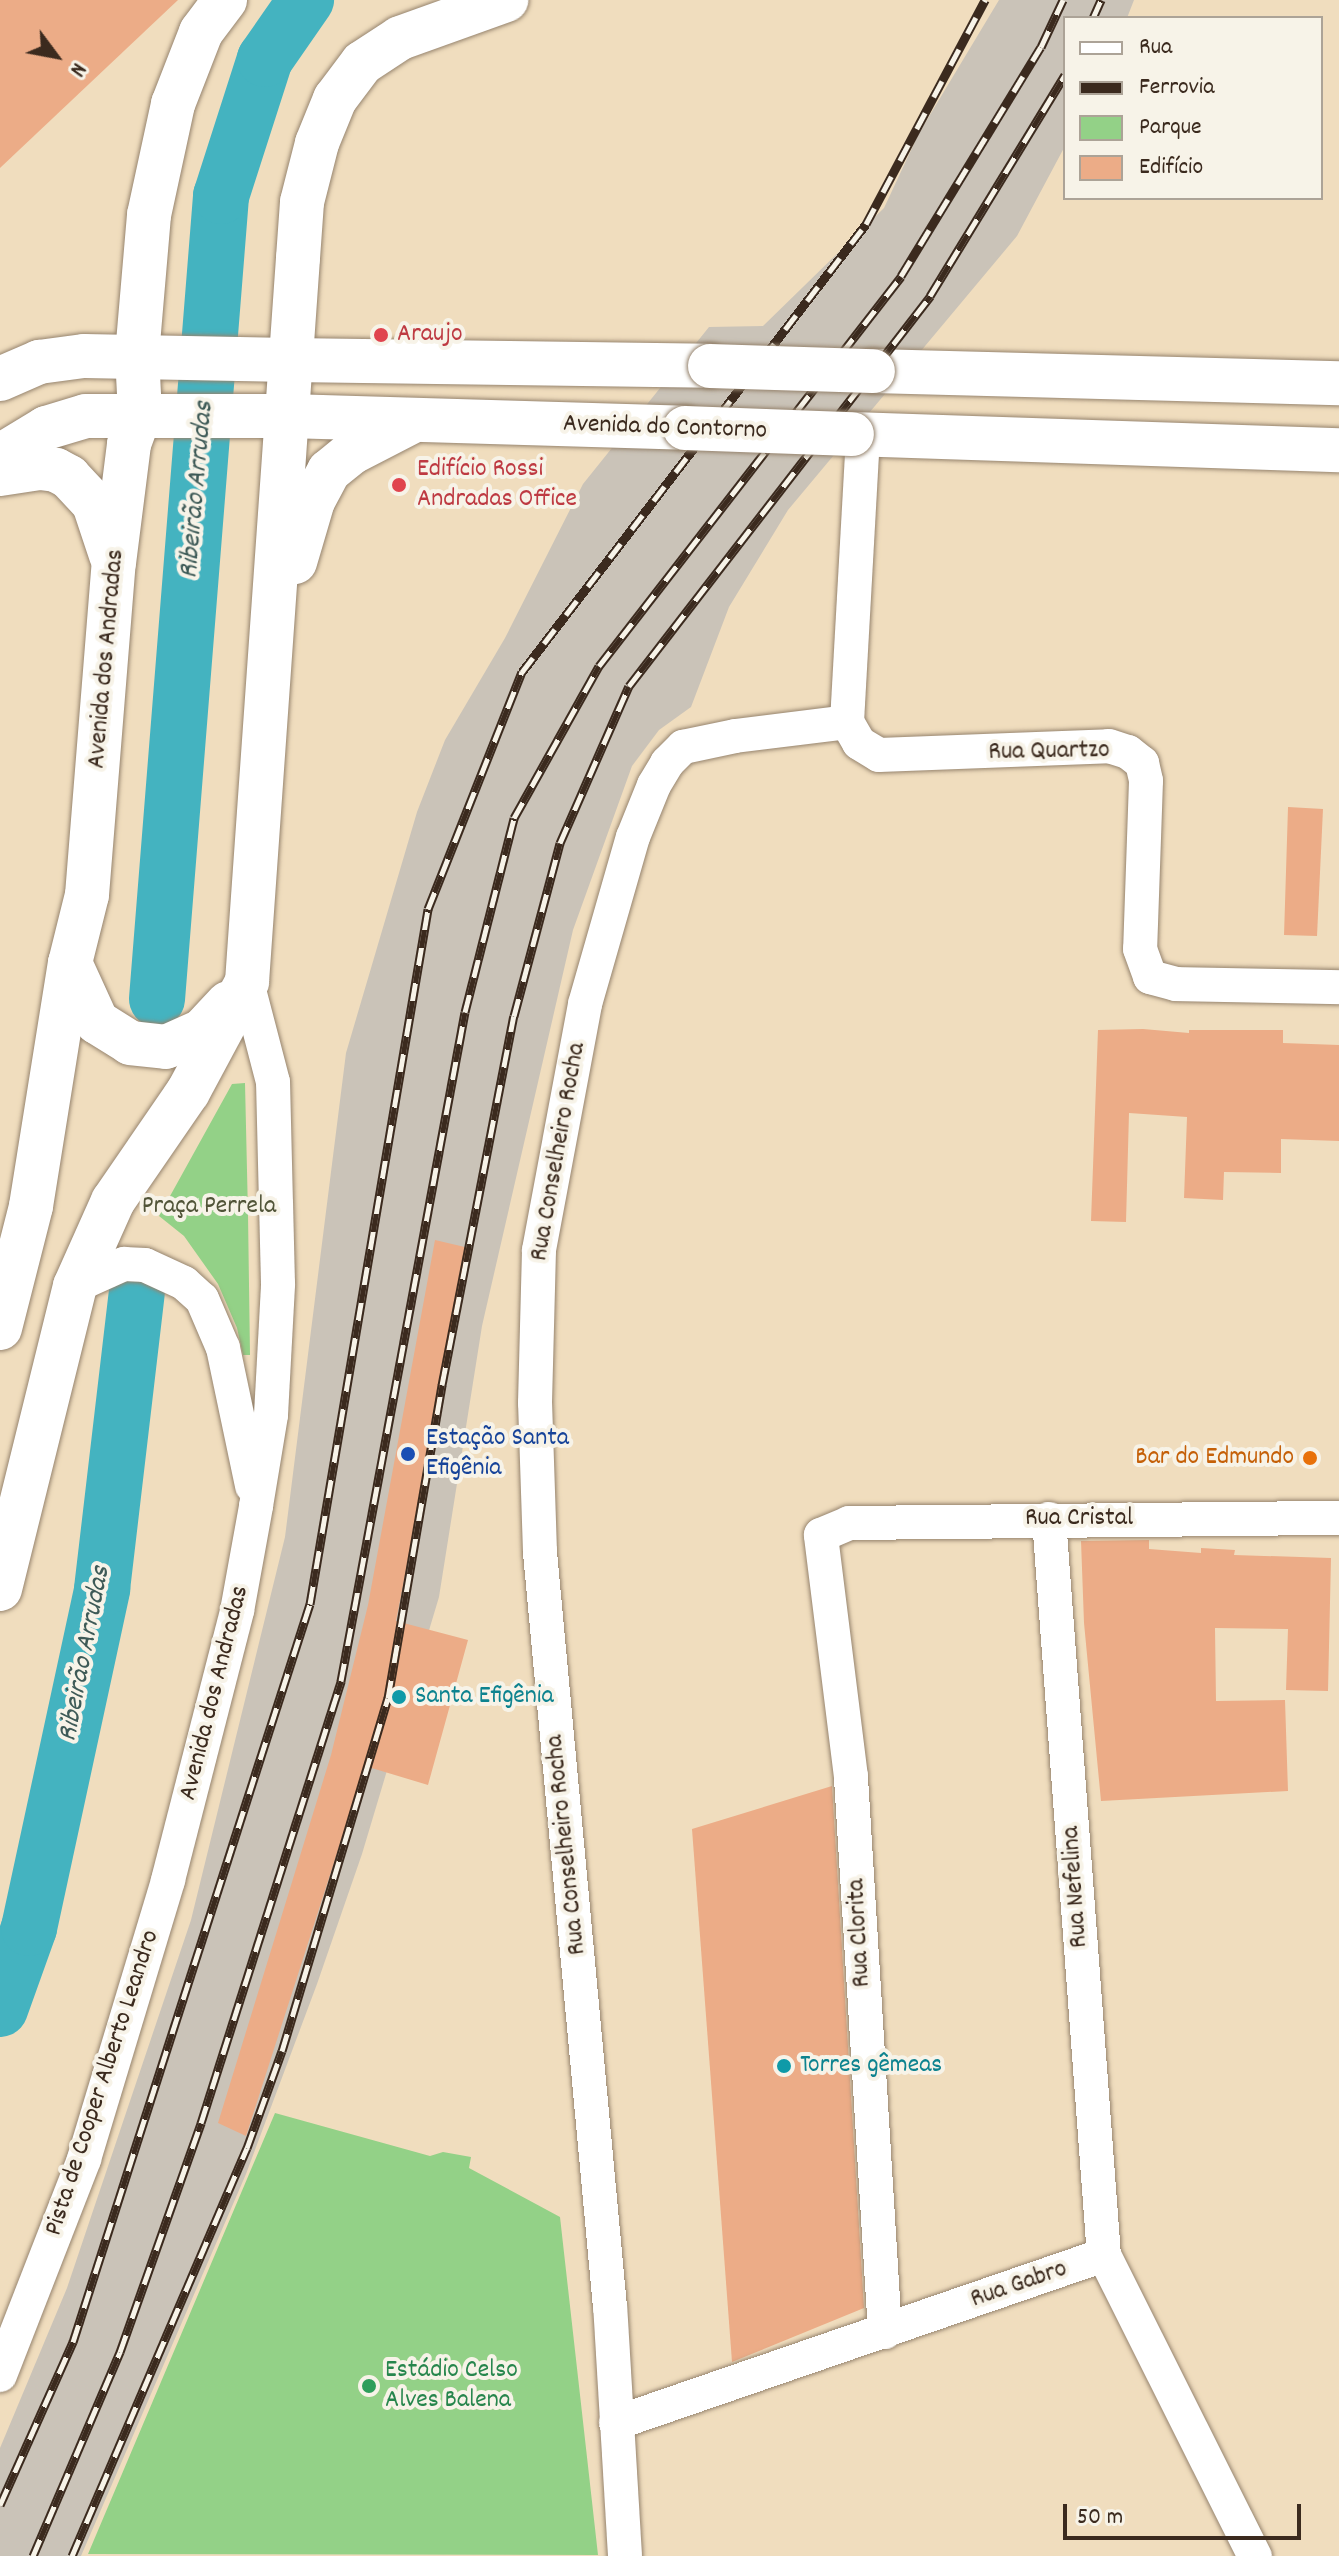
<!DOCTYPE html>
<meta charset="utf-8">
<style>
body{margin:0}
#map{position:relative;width:1339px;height:2556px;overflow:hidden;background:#f0ddbe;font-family:Dekko,sans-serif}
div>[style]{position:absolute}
.industrial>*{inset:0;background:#cac3b8}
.green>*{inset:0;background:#93d187}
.river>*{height:56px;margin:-28px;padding:0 28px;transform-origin:28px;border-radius:28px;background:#44b3c0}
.building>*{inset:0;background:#ecac87}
.roads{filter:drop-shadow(0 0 2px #96846e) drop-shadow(0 0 2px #96846e)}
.street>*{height:34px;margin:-17px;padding:0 17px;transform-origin:17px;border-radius:17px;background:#fff}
.secondary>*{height:44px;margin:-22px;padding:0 22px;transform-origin:22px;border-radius:22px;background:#fff}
.primary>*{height:44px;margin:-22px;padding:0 22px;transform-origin:22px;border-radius:22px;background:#fff}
.rail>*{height:9px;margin-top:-4.5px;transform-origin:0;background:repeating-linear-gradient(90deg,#f7f3e8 0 18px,#3b2a1e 0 36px);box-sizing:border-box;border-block:2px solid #3b2a1e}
.bridges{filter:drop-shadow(0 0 2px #96846e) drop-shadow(0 0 2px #96846e)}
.secondary-bridge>*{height:44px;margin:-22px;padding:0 22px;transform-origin:22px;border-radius:22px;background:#fff}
.dots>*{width:22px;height:22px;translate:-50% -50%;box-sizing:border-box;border:4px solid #f7f3e8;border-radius:50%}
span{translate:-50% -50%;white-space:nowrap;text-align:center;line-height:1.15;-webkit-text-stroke:8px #f7f3e8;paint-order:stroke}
.health-label{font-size:26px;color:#be3a42}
.left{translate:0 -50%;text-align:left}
.street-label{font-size:26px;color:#3b2a1e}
.park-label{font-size:26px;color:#515438}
.transit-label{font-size:26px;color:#164399}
.food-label{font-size:26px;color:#c56008}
.right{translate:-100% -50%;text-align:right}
.culture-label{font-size:26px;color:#0d838f}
.leisure-label{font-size:26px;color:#27864d}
.water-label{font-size:28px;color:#3e5a57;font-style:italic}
.legend{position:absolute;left:1063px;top:16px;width:260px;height:184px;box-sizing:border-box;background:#f7f3e8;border:2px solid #aca397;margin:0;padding:10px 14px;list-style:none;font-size:24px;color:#3b2a1e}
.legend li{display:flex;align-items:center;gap:16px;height:40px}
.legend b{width:40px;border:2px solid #aca397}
.north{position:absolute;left:16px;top:16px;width:80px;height:80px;-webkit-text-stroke:6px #f7f3e8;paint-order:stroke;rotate:122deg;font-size:22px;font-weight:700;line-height:32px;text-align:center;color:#3b2a1e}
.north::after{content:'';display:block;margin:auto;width:28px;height:36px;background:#3b2a1e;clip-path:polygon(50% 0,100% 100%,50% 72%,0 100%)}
.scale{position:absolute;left:1063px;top:2504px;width:238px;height:36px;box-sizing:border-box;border:4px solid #3b2a1e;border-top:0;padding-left:10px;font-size:24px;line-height:28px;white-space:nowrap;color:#3b2a1e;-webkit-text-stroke:6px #f7f3e8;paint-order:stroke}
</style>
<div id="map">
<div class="industrial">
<i style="clip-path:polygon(999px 0,1134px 0,1127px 18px,1065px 18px,1065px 146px,1017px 236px,788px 510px,729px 607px,691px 707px,659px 730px,632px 766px,573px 930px,482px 1326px,439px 1597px,362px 1854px,317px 1984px,246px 2174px,81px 2556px,0 2556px,0 2448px,67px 2288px,191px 1920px,285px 1537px,346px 1053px,417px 812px,445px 740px,505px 638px,583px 484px,709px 327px,763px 326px,884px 208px,919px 133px)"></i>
</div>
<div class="green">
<i style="clip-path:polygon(245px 1083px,248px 1214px,250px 1355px,243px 1355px,237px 1328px,218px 1284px,184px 1236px,159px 1216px,232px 1084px)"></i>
<i style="clip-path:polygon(275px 2113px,430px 2156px,443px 2152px,471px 2157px,469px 2168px,560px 2217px,598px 2555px,88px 2554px)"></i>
</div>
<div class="river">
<i style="left:157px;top:999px;width:806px;rotate:-85.44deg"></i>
<i style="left:221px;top:196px;width:144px;rotate:-72.2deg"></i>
<i style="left:265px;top:59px;width:72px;rotate:-55.2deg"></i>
<i style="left:0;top:2009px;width:86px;rotate:-70.3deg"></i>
<i style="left:29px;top:1928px;width:347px;rotate:-77.8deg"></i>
<i style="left:102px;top:1589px;width:298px;rotate:-83.3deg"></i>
</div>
<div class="building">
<i style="clip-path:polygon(0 0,178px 0,0 168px)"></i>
<i style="clip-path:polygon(1288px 807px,1323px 809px,1317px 936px,1284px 935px)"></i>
<i style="clip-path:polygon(1143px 1029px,1189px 1033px,1189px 1030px,1283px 1030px,1283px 1043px,1339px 1045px,1339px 1141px,1281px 1139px,1281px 1173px,1224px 1172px,1223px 1200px,1184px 1198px,1187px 1117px,1129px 1113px,1126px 1222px,1091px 1221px,1098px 1030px)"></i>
<i style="clip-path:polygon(435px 1240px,469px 1248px,396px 1621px,468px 1640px,428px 1785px,365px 1766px,246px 2136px,218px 2123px,331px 1755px,368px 1605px)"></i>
<i style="clip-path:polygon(1149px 1540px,1149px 1549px,1201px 1553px,1201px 1548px,1235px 1550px,1234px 1555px,1331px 1558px,1328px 1691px,1286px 1690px,1288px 1629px,1215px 1628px,1216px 1701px,1285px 1700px,1288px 1791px,1101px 1801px,1084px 1623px,1081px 1541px)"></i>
<i style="clip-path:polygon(832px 1786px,864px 2308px,732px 2362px,692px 1829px)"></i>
</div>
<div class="roads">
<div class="street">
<i style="left:847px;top:722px;width:24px;rotate:60deg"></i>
<i style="left:859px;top:743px;width:23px;rotate:31deg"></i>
<i style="left:879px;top:755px;width:230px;rotate:-2.2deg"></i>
<i style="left:1109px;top:746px;width:20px;rotate:18deg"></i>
<i style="left:1128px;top:752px;width:18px;rotate:38deg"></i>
<i style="left:1142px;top:763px;width:18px;rotate:77deg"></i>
<i style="left:1146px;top:781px;width:168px;rotate:92deg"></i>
<i style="left:1140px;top:949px;width:30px;rotate:70deg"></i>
<i style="left:1150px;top:977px;width:27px;rotate:15deg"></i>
<i style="left:1176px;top:984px;width:163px;rotate:1.1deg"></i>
<i style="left:847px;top:722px;width:289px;rotate:-86.8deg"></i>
<i style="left:75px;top:1286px;width:54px;rotate:-24.2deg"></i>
<i style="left:124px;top:1264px;width:21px;rotate:3deg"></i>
<i style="left:145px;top:1265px;width:43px;rotate:24.8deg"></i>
<i style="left:184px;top:1283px;width:24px;rotate:42deg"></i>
<i style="left:202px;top:1299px;width:53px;rotate:66.8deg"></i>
<i style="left:223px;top:1348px;width:141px;rotate:78.1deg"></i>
<i style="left:1049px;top:1519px;width:738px;rotate:85.73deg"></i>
<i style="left:885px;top:2332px;width:556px;rotate:-93.51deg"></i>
<i style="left:851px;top:1777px;width:244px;rotate:-97.1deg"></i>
<i style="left:821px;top:1535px;width:30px;rotate:-23deg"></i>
<i style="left:849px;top:1523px;width:490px;rotate:-0.6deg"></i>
<i style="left:0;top:2375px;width:232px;rotate:-68.7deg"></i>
<i style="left:84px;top:2159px;width:291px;rotate:-73.2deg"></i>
<i style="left:168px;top:1880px;width:278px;rotate:-75.6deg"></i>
<i style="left:237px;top:1611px;width:107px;rotate:-79.7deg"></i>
<i style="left:256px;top:1506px;width:92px;rotate:-80.6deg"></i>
<i style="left:271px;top:1415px;width:131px;rotate:-86.9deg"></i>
<i style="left:278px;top:1284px;width:80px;rotate:-91.4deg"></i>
<i style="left:276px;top:1204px;width:122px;rotate:-91.4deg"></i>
<i style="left:273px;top:1082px;width:103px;rotate:-104.6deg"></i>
<i style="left:616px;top:2423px;width:516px;rotate:-19deg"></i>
<i style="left:1104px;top:2255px;width:337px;rotate:63.4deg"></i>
<i style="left:625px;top:2556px;width:249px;rotate:-93.4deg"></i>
<i style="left:610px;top:2307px;width:758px;rotate:-95.3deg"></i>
<i style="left:540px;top:1552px;width:149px;rotate:-91.9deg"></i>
<i style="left:535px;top:1403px;width:153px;rotate:-88.5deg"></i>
<i style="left:539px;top:1250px;width:250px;rotate:-79.4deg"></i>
<i style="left:585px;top:1004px;width:174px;rotate:-74deg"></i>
<i style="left:633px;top:837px;width:56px;rotate:-68deg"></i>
<i style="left:654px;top:785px;width:26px;rotate:-59deg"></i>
<i style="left:667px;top:763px;width:23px;rotate:-45deg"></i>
<i style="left:683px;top:747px;width:53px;rotate:-11.9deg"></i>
<i style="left:735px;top:736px;width:113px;rotate:-7.1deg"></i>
</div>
<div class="secondary">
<i style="left:290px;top:360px;width:420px;rotate:0.8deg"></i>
<i style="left:873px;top:371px;width:466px;rotate:1.5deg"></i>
<i style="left:288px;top:416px;width:397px;rotate:1.7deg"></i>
<i style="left:852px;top:434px;width:487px;rotate:1.9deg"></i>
</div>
<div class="primary">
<i style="left:0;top:379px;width:43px;rotate:-23.6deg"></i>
<i style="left:39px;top:362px;width:45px;rotate:-7.6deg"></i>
<i style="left:84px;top:356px;width:206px;rotate:1.1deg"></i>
<i style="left:0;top:456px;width:54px;rotate:-31.3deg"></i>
<i style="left:46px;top:428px;width:42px;rotate:-16.7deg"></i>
<i style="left:86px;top:416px;width:202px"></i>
<i style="left:0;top:474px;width:40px;rotate:-8.5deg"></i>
<i style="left:40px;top:468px;width:16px;rotate:7deg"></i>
<i style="left:56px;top:470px;width:15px;rotate:28deg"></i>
<i style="left:69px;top:477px;width:37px;rotate:47deg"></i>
<i style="left:94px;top:504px;width:54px;rotate:71.6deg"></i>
<i style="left:295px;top:562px;width:64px;rotate:-73.6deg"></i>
<i style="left:313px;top:501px;width:34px;rotate:-62deg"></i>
<i style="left:329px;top:471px;width:28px;rotate:-39deg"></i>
<i style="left:351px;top:453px;width:72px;rotate:-27.3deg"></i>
<i style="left:70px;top:963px;width:65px;rotate:65.4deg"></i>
<i style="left:97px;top:1022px;width:39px;rotate:32deg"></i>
<i style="left:130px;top:1043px;width:36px;rotate:6deg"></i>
<i style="left:166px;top:1047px;width:39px;rotate:-24deg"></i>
<i style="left:202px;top:1031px;width:38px;rotate:-47deg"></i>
<i style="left:0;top:1328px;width:126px;rotate:-75.7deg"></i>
<i style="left:31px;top:1206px;width:246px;rotate:-80.9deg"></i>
<i style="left:70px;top:963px;width:70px;rotate:-76deg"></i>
<i style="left:87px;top:895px;width:333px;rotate:-85.4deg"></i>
<i style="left:114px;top:563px;width:120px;rotate:-82.8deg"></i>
<i style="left:129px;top:444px;width:32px;rotate:-70deg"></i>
<i style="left:140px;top:414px;width:59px;rotate:-92.9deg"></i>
<i style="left:137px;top:355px;width:141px;rotate:-85.1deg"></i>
<i style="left:149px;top:215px;width:114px;rotate:-77.8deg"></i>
<i style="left:173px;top:104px;width:77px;rotate:-68.7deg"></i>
<i style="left:201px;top:32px;width:40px;rotate:-53deg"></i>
<i style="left:0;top:1589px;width:312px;rotate:-76.1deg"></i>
<i style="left:75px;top:1286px;width:93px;rotate:-65.9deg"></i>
<i style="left:113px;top:1201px;width:132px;rotate:-55.5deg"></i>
<i style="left:188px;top:1092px;width:125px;rotate:-61.8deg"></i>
<i style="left:247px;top:982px;width:726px;rotate:-85.97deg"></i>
<i style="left:298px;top:258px;width:56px;rotate:-85.9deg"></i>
<i style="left:302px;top:202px;width:61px;rotate:-75.7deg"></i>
<i style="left:317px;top:143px;width:48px;rotate:-67.8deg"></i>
<i style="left:335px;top:99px;width:45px;rotate:-53.1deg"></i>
<i style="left:362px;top:63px;width:45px;rotate:-33.3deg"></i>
<i style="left:400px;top:38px;width:113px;rotate:-19.7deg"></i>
</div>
</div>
<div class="rail">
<i style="left:1093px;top:18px;width:20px;rotate:-66deg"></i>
<i style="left:0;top:2505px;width:179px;rotate:-65.9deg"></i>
<i style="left:73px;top:2342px;width:775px;rotate:-72.2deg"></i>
<i style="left:310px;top:1604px;width:705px;rotate:-80.36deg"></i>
<i style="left:428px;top:909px;width:255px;rotate:-68.4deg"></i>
<i style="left:522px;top:672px;width:565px;rotate:-52.48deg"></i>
<i style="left:866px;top:224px;width:254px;rotate:-62deg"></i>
<i style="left:33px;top:2556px;width:222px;rotate:-66.9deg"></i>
<i style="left:120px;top:2352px;width:243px;rotate:-70.5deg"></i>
<i style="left:201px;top:2123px;width:464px;rotate:-72.4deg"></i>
<i style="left:341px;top:1681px;width:680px;rotate:-79.5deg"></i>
<i style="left:465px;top:1012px;width:200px;rotate:-75.8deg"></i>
<i style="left:514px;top:818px;width:174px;rotate:-60.8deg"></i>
<i style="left:599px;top:666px;width:493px;rotate:-52.2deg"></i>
<i style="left:901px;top:276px;width:268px;rotate:-58.6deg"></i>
<i style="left:1041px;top:47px;width:52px;rotate:-64.9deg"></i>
<i style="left:72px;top:2556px;width:444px;rotate:-66.8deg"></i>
<i style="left:247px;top:2148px;width:103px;rotate:-70.2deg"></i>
<i style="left:282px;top:2051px;width:369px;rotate:-73.3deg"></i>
<i style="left:388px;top:1698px;width:318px;rotate:-80.2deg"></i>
<i style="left:442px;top:1385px;width:376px;rotate:-79deg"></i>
<i style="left:514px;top:1016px;width:179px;rotate:-75.1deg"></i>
<i style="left:560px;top:843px;width:171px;rotate:-66.3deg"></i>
<i style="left:629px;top:686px;width:493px;rotate:-52.3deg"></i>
<i style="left:930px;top:296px;width:259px;rotate:-58.6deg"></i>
</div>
<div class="bridges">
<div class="secondary-bridge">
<i style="left:710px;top:366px;width:163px;rotate:1.8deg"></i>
<i style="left:685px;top:428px;width:167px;rotate:2.1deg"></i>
</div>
</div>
<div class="dots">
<i style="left:381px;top:335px;background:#e0444e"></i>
<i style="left:399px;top:485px;background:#e0444e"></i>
<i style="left:408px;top:1454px;background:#1a4fb4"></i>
<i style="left:1310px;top:1458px;background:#e8710a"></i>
<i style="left:399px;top:1697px;background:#0f9aa8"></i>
<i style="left:784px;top:2066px;background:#0f9aa8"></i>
<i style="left:369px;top:2386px;background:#2e9e5b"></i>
</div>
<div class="health-label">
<span class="left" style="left:397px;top:335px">Araujo</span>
<span class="left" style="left:417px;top:485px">Edifício Rossi<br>Andradas Office</span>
</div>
<div class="street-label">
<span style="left:665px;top:428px;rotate:2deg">Avenida do Contorno</span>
<span style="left:107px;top:659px;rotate:-85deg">Avenida dos Andradas</span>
<span style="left:1049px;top:752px;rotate:-1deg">Rua Quartzo</span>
<span style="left:559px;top:1152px;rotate:-80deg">Rua Conselheiro Rocha</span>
<span style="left:1079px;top:1519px">Rua Cristal</span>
<span style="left:215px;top:1693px;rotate:-76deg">Avenida dos Andradas</span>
<span style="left:567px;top:1845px;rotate:-96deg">Rua Conselheiro Rocha</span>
<span style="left:1076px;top:1887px;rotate:-94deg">Rua Nefelina</span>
<span style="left:860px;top:1933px;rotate:-93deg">Rua Clorita</span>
<span style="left:103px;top:2083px;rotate:-72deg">Pista de Cooper Alberto Leandro</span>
<span style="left:1019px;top:2285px;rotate:-19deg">Rua Gabro</span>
</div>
<div class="park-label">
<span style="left:209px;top:1207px">Praça Perrela</span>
</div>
<div class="transit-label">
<span class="left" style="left:426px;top:1454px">Estação Santa<br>Efigênia</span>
</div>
<div class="food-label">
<span class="right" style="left:1294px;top:1458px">Bar do Edmundo</span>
</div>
<div class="culture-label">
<span class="left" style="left:415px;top:1697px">Santa Efigênia</span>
<span class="left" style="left:800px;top:2066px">Torres gêmeas</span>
</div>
<div class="leisure-label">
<span class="left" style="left:385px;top:2386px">Estádio Celso<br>Alves Balena</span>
</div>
<div class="water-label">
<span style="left:198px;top:490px;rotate:-85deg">Ribeirão Arrudas</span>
<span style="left:86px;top:1654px;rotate:-79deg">Ribeirão Arrudas</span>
</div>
<ul class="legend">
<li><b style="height:10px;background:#fff"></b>Rua</li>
<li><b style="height:10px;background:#3b2a1e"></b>Ferrovia</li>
<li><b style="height:22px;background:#93d187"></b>Parque</li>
<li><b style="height:22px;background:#ecac87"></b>Edifício</li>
</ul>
<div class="north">N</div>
<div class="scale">50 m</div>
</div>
